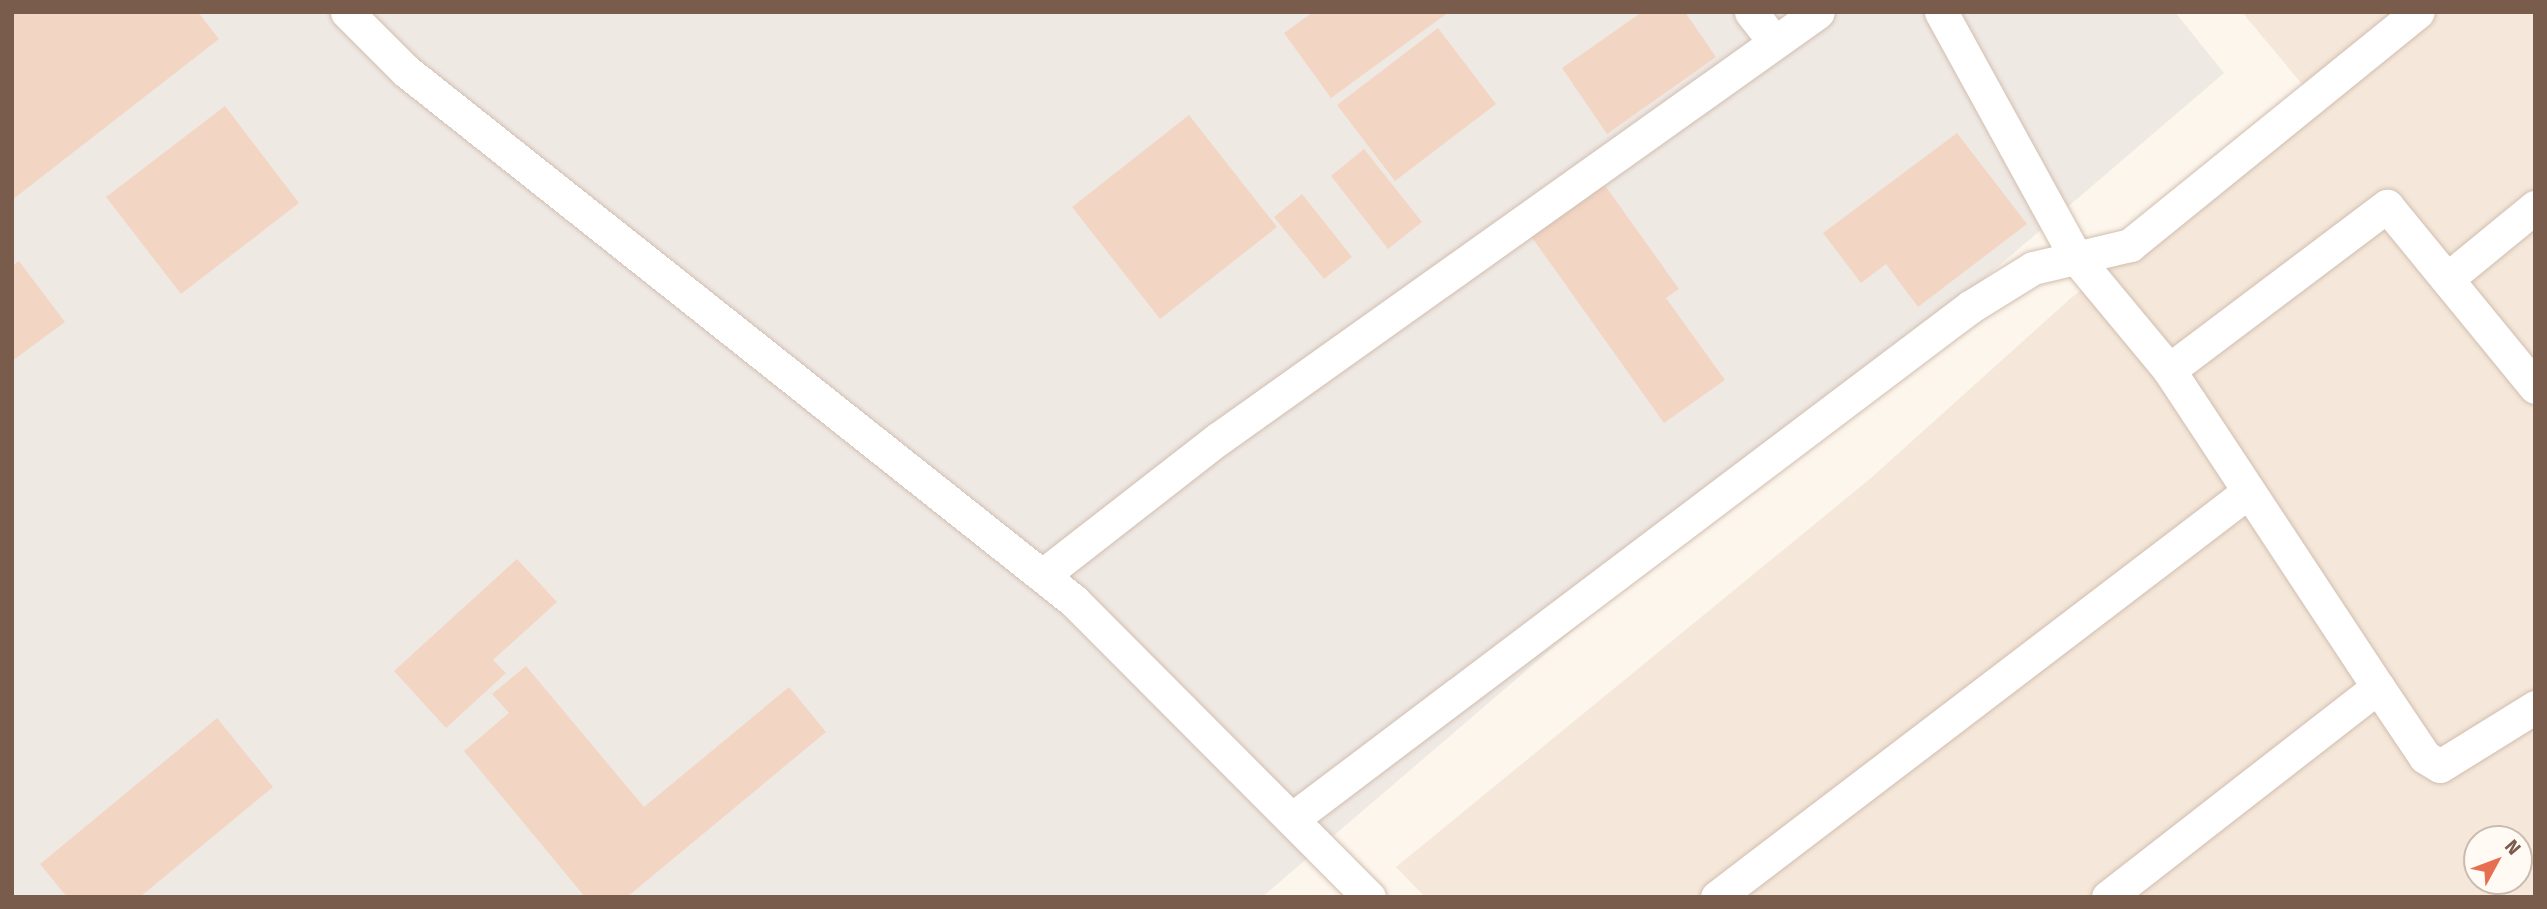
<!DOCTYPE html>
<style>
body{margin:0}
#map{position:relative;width:2547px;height:909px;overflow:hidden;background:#fdf6ec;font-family:"Fira Sans",sans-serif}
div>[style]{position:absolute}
.residential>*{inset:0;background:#f5e8da}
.industrial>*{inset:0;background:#efe9e4}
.building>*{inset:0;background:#f3d5c3}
.roads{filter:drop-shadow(0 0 2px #d1beb0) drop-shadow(0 0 2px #d1beb0)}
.street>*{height:33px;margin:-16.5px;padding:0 16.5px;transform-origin:16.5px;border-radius:16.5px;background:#fff}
span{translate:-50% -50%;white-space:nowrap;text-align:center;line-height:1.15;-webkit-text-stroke:6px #fffaf3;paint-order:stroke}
.frame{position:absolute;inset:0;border:14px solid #7a5c4d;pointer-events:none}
.north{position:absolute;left:2463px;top:825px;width:70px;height:70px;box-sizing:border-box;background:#fffaf3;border:2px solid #cabbb1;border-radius:50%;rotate:49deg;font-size:19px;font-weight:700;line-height:28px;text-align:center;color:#7a5c4d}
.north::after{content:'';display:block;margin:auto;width:24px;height:32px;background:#e76f51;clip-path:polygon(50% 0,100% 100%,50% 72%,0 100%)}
</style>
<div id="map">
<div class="residential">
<i style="clip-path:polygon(evenodd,2242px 12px,2535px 12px,2535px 897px,1425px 897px,1396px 867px,1871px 478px,2071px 298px,2321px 107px,2242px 12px,2477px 839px,2519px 839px,2519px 881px,2477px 881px,2477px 839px)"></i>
</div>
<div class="industrial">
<i style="clip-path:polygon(12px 12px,2175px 12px,2224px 73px,1262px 897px,12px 897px)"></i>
</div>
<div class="building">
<i style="clip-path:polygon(12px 12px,198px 12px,219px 39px,12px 200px)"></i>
<i style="clip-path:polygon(1313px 12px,1449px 12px,1331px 98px,1284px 33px)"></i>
<i style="clip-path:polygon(1642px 12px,1685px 12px,1716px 57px,1607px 134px,1562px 68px)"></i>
<i style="clip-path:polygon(1438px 28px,1496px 104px,1395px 181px,1337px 105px)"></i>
<i style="clip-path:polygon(225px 106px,299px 203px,181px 294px,106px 197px)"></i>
<i style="clip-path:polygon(1189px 115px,1277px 227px,1160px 319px,1072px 207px)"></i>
<i style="clip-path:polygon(1957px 133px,2027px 224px,1918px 307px,1886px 264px,1861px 283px,1823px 233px)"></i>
<i style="clip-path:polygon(1364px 149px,1422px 222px,1388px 249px,1331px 176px)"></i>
<i style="clip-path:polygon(1604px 184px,1679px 289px,1666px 298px,1725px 380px,1664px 423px,1531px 236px)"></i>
<i style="clip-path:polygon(1302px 194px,1352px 257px,1324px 279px,1274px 217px)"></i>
<i style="clip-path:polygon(19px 261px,65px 322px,12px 361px,12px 266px)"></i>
<i style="clip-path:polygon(517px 559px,557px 602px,493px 660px,506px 673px,446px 728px,394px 671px)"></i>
<i style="clip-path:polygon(526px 666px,644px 807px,789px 687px,826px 732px,627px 897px,585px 897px,464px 751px,509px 713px,492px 694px)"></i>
<i style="clip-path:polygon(217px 718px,273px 787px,140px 897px,67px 897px,40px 864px)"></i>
</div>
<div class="roads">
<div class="street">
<i style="left:347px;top:12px;width:83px;rotate:45deg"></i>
<i style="left:406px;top:71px;width:853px;rotate:38.43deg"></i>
<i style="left:1074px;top:601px;width:418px;rotate:45.1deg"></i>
<i style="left:1751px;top:12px;width:36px;rotate:52deg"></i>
<i style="left:1941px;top:12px;width:282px;rotate:61.2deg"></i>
<i style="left:2077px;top:259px;width:144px;rotate:50.3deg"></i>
<i style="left:2447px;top:279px;width:114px;rotate:-39.3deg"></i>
<i style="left:1043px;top:575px;width:222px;rotate:-37.9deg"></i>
<i style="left:1218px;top:439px;width:736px;rotate:-35.44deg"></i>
<i style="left:2378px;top:687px;width:84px;rotate:56.1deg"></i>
<i style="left:2425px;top:757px;width:17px;rotate:31deg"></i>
<i style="left:2440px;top:766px;width:112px;rotate:-31.8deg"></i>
<i style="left:1292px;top:819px;width:850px;rotate:-37.06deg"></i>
<i style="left:1970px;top:307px;width:74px;rotate:-31.8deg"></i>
<i style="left:2033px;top:268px;width:100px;rotate:-13.3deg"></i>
<i style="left:2130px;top:245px;width:370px;rotate:-39deg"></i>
<i style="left:1717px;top:897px;width:668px;rotate:-37.33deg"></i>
<i style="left:2108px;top:897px;width:342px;rotate:-37.9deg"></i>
<i style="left:2378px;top:687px;width:380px;rotate:-123.4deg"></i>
<i style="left:2169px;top:370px;width:273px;rotate:-37deg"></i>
<i style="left:2387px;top:206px;width:234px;rotate:50.7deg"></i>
</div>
</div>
<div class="frame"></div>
<div class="north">N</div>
</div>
